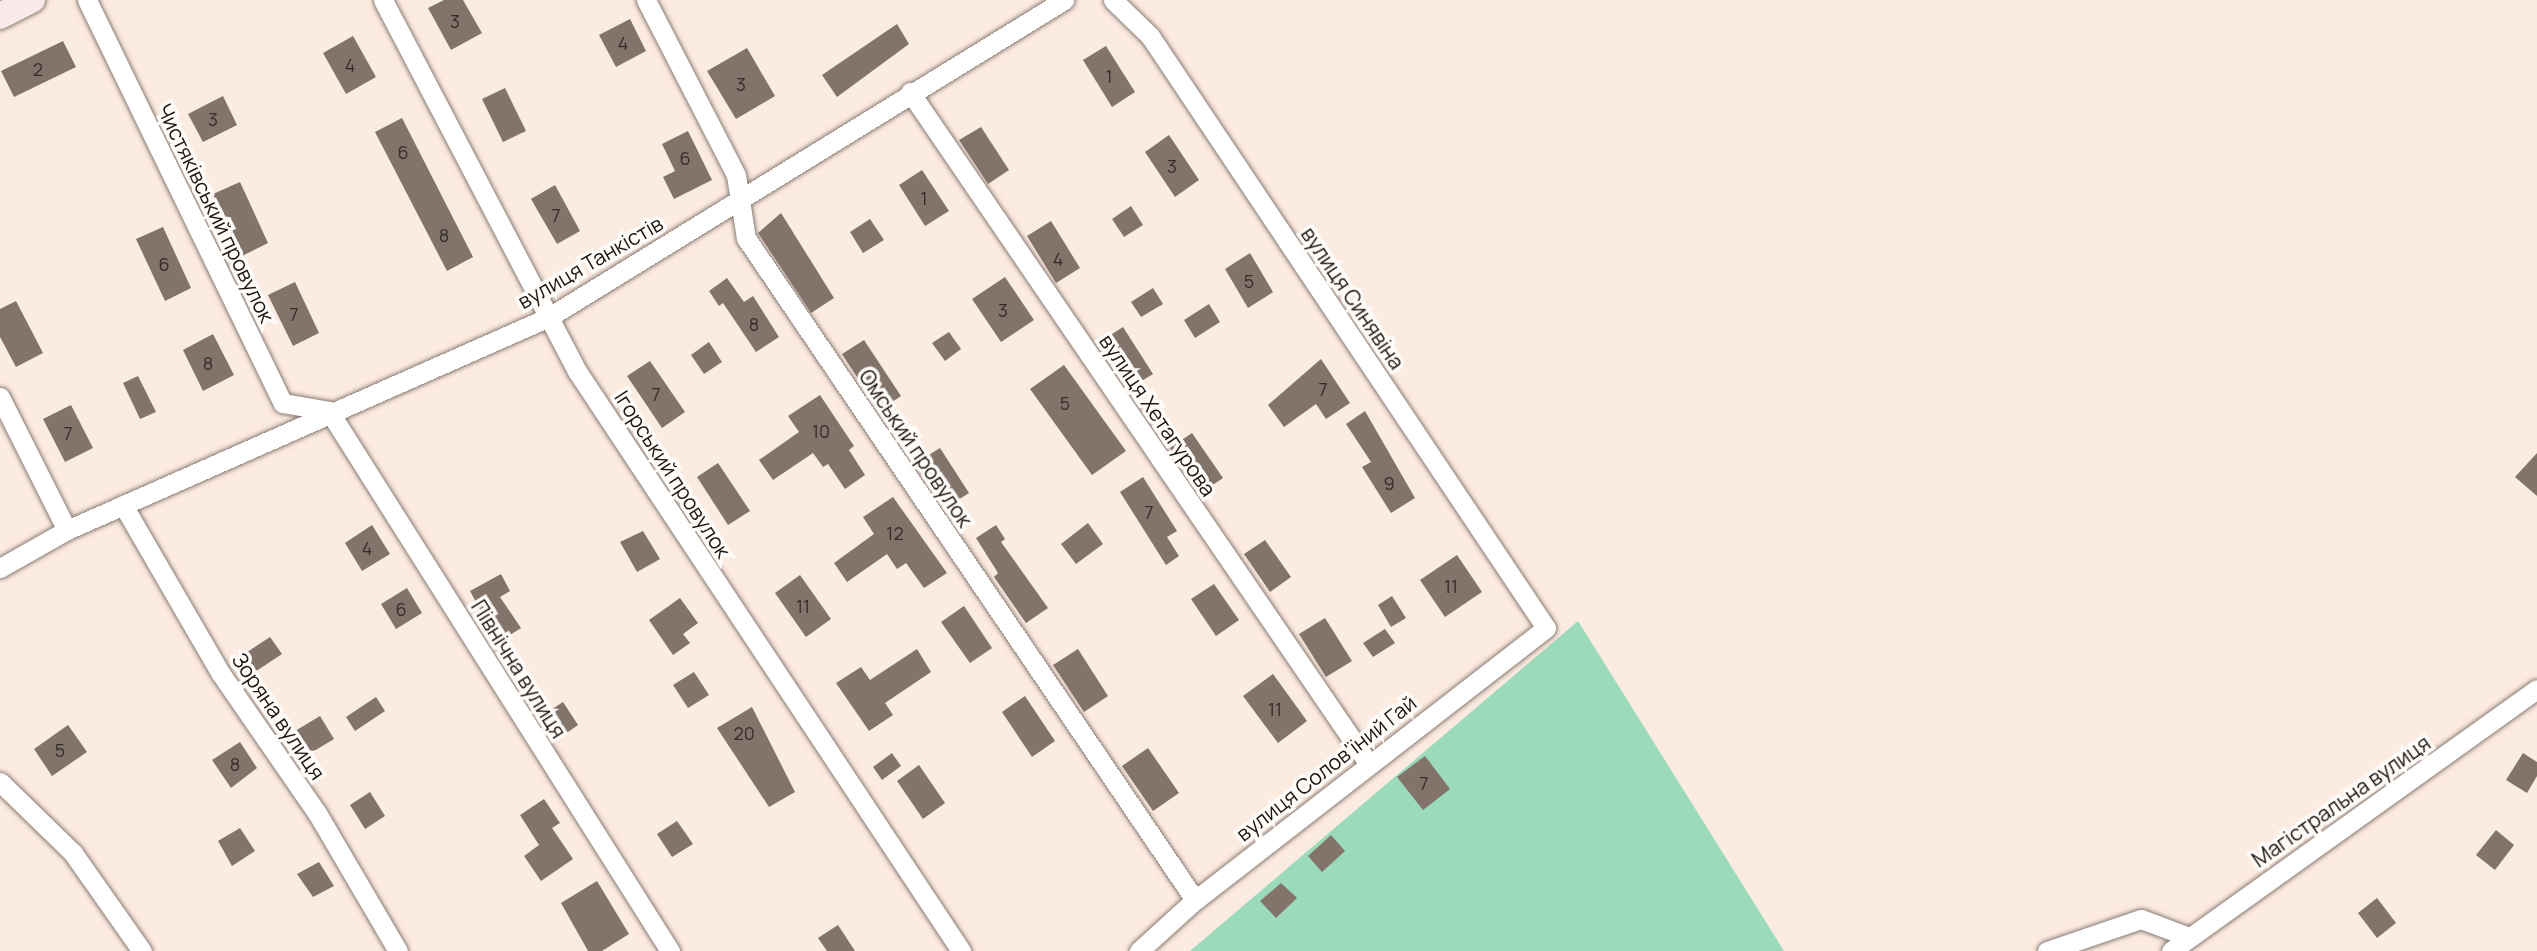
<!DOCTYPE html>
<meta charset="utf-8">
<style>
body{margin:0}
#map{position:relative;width:2537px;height:951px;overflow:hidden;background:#fcebe1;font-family:Manrope,sans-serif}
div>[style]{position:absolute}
.green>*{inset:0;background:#9bdaba}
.building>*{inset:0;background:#82736b}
.roads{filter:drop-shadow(0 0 2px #8a7b73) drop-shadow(0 0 2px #8a7b73)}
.street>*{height:19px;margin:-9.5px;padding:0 9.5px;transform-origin:9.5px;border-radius:9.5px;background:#fff}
.secondary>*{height:26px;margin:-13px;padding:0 13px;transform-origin:13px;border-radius:13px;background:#faeae9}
span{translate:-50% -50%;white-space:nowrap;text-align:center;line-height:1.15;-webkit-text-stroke:7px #fefbf9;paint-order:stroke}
.number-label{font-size:18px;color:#352d28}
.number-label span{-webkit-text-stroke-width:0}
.street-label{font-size:21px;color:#1b1612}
</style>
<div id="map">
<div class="green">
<i style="clip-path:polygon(1578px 621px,1784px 951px,1190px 951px)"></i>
</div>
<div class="building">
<i style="clip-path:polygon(444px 0,463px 0,482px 33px,451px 50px,428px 8px)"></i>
<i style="clip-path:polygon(630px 19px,646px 51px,616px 67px,599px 35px)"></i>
<i style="clip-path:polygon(897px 24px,909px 44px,837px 97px,822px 75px)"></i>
<i style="clip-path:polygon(353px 36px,376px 77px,346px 94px,323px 53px)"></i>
<i style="clip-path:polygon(63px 41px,76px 67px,14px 97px,1px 71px)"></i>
<i style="clip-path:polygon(1106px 46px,1135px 92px,1112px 107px,1083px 60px)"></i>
<i style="clip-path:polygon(747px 48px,775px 96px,736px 119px,707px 71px)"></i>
<i style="clip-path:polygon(505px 88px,526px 131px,503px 142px,482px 99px)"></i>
<i style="clip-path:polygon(223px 96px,237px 125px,203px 142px,188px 114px)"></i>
<i style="clip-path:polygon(402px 118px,473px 257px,447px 271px,375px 132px)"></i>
<i style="clip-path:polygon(981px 127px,1009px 170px,988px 184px,959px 140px)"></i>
<i style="clip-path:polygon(688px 131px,712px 180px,674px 199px,663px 177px,675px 171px,662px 144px)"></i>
<i style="clip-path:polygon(1169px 135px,1199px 180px,1175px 197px,1145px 152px)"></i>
<i style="clip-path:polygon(922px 170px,949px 211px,925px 226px,899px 185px)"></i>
<i style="clip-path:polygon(240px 182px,268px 243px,242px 256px,213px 194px)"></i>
<i style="clip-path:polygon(555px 185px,580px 231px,557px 244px,531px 199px)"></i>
<i style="clip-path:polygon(1131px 206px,1143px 225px,1124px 237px,1112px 219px)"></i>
<i style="clip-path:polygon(781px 213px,834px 298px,811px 313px,758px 233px)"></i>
<i style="clip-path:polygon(870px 219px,884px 240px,863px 253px,850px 232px)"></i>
<i style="clip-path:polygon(1051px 221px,1080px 268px,1056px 283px,1027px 236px)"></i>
<i style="clip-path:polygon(163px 227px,191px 288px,165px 301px,136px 239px)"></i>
<i style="clip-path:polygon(1250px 253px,1273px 292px,1248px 308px,1225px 269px)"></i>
<i style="clip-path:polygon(1005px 277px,1034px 320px,1001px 342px,972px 299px)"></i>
<i style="clip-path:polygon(727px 278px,744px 302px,753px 296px,779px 337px,756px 352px,723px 303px,719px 306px,709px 291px)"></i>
<i style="clip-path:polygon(295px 282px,319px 333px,293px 346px,268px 295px)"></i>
<i style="clip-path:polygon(1153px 288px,1163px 304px,1141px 317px,1131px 302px)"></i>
<i style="clip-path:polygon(16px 301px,43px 353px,16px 367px,0 337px,0 309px)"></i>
<i style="clip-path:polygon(1209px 304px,1220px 322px,1195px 338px,1184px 320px)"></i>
<i style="clip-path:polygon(1123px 327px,1153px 374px,1130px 388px,1100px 342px)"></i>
<i style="clip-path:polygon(949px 332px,961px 349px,945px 361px,932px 343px)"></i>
<i style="clip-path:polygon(213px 334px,234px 375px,203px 391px,183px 350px)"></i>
<i style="clip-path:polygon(864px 340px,901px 396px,879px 411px,842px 354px)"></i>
<i style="clip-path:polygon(709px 342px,722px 362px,704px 374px,691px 355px)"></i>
<i style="clip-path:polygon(1321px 359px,1350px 403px,1326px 419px,1316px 404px,1284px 427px,1268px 405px)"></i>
<i style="clip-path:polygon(650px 361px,685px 412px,662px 428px,627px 376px)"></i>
<i style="clip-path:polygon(1064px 365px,1126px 451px,1092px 475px,1030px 389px)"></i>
<i style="clip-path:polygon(138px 376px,156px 412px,140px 419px,123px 383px)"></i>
<i style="clip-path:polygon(820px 395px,854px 446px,849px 450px,865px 475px,845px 489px,828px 464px,823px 467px,813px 453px,773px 480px,759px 460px,799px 432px,788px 416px)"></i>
<i style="clip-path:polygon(71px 405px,93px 448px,65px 462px,43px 419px)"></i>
<i style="clip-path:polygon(1365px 411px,1415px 498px,1391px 513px,1362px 467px,1371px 462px,1346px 424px)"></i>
<i style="clip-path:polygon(1192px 433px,1223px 478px,1201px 493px,1170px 448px)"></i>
<i style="clip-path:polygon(940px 448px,969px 493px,945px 508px,916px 463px)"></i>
<i style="clip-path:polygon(2537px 453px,2537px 496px,2515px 477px)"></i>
<i style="clip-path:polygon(718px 463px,750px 511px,728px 525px,697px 477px)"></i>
<i style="clip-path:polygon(1143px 477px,1177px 531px,1167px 537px,1179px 556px,1166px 565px,1120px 492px)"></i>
<i style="clip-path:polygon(893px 497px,947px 573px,924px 588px,906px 563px,897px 569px,887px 554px,847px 582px,834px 563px,874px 534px,863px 517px)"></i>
<i style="clip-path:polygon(1088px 523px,1103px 544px,1076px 564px,1061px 544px)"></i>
<i style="clip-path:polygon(372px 525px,390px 554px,362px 571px,345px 543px)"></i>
<i style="clip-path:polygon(996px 525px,1005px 539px,1001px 542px,1048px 608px,1026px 623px,994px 577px,998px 573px,976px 538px)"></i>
<i style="clip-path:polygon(643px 531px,660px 559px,637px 572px,620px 542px)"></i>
<i style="clip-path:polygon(1265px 540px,1291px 577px,1270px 592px,1244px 554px)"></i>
<i style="clip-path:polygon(1457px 555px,1482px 592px,1445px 617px,1420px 580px)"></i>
<i style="clip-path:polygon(501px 574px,510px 591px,500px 597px,521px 628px,493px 646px,482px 630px,489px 626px,470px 591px)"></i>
<i style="clip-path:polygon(800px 575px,831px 619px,806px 637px,775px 593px)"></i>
<i style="clip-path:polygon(1214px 584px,1239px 620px,1216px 636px,1191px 599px)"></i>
<i style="clip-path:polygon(407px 588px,422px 613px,396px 629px,381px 604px)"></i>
<i style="clip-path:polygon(1392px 596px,1406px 618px,1391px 627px,1378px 605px)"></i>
<i style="clip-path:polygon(680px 598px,698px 623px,683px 634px,690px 643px,673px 655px,649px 620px)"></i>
<i style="clip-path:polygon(964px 606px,992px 648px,970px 663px,941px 622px)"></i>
<i style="clip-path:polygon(1325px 618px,1352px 661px,1326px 677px,1299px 634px)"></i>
<i style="clip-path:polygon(1385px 629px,1395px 643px,1373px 657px,1363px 643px)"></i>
<i style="clip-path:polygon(270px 637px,282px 654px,247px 677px,235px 660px)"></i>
<i style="clip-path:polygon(917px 649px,931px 672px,885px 703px,893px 715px,869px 731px,836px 683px,861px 667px,870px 680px)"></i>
<i style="clip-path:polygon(1078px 649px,1108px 696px,1084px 712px,1053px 665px)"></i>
<i style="clip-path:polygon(694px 672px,709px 695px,688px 708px,673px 685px)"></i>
<i style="clip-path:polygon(1273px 674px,1307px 721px,1278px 743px,1243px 696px)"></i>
<i style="clip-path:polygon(1025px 696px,1055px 741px,1032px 757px,1002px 712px)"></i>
<i style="clip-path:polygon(376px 697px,385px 711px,355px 731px,346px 717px)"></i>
<i style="clip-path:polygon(563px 702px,578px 725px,558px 739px,543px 715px)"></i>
<i style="clip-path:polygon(752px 707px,795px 792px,769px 807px,717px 728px)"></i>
<i style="clip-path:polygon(320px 716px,334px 739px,304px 757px,290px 734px)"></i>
<i style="clip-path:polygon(68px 725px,87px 752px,52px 776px,34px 749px)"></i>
<i style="clip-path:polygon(240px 742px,257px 768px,231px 788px,212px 760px)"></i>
<i style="clip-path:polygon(1148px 748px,1179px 793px,1153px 811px,1122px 766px)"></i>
<i style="clip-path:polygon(892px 753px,901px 766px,882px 780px,873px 767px)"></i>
<i style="clip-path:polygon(2523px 753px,2537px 762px,2537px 776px,2527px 793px,2506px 780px)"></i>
<i style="clip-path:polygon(1425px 756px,1450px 789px,1423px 810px,1397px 777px)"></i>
<i style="clip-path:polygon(919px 765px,945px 803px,923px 819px,897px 781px)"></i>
<i style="clip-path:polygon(370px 792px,385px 816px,365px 829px,350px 805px)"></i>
<i style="clip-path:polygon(544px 799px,560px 823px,552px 828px,573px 859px,541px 881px,524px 856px,539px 845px,520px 815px)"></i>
<i style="clip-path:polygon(677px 821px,693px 844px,672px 857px,657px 834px)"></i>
<i style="clip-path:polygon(240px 828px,255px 851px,232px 866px,218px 841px)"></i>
<i style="clip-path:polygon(2496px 830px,2514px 845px,2495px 870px,2476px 855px)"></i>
<i style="clip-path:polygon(1331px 835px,1345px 851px,1322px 872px,1308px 856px)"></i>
<i style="clip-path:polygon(319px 862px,334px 886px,313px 897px,297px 874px)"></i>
<i style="clip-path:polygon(597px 881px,629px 934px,602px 951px,588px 951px,561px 903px)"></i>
<i style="clip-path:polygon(1281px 883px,1297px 898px,1276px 918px,1260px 901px)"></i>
<i style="clip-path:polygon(2377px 898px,2396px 923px,2377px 938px,2358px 913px)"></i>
<i style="clip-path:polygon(838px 925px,855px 951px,827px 951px,818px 938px)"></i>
</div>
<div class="roads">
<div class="street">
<i style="left:87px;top:0;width:448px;rotate:64.1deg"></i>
<i style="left:283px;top:403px;width:47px;rotate:9.9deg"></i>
<i style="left:383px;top:0;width:419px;rotate:62.4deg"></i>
<i style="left:577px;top:371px;width:696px;rotate:56.49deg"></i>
<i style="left:646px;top:0;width:197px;rotate:62.8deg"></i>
<i style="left:736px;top:175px;width:64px;rotate:81deg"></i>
<i style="left:746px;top:238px;width:800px;rotate:55.85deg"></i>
<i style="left:1113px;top:0;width:52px;rotate:44.2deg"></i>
<i style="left:1150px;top:36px;width:712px;rotate:56.22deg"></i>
<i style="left:1546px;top:628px;width:444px;rotate:142.2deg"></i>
<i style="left:1195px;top:900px;width:76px;rotate:137.7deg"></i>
<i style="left:910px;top:92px;width:812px;rotate:55.68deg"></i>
<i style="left:0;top:397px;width:149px;rotate:63.3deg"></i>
<i style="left:329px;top:411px;width:639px;rotate:57.73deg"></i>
<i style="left:123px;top:505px;width:195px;rotate:59.9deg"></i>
<i style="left:221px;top:674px;width:169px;rotate:55.4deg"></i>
<i style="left:317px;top:813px;width:160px;rotate:59.6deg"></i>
<i style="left:0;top:568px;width:77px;rotate:-29.6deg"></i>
<i style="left:67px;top:530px;width:527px;rotate:-23.84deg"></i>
<i style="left:549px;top:317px;width:605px;rotate:-31.61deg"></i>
<i style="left:0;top:782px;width:102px;rotate:44.2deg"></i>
<i style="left:73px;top:853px;width:120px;rotate:54.9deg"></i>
<i style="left:2047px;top:951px;width:99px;rotate:-18.8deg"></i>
<i style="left:2141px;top:919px;width:51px;rotate:20.6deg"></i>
<i style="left:2171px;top:951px;width:450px;rotate:-35.6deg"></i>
</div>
<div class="secondary">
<i style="left:0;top:16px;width:36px;rotate:-27deg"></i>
</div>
</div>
<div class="number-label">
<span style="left:455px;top:21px">3</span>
<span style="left:623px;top:43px">4</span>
<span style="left:350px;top:65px">4</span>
<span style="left:38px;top:69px">2</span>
<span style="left:1109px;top:76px">1</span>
<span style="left:741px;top:84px">3</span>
<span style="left:213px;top:119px">3</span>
<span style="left:403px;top:152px">6</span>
<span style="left:685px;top:158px">6</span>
<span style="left:1172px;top:166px">3</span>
<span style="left:924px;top:198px">1</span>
<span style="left:556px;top:215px">7</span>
<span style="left:444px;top:235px">8</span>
<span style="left:1058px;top:259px">4</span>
<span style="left:164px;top:264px">6</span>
<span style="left:1249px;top:281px">5</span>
<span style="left:1003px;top:310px">3</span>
<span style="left:294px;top:314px">7</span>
<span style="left:754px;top:324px">8</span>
<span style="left:208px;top:363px">8</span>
<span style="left:1323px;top:389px">7</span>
<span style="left:656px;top:394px">7</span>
<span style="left:1065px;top:403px">5</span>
<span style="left:821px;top:431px">10</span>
<span style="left:68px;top:433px">7</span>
<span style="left:1389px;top:483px">9</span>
<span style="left:1149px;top:512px">7</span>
<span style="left:895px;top:533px">12</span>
<span style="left:367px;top:548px">4</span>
<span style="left:1451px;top:586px">11</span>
<span style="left:803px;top:606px">11</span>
<span style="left:401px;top:609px">6</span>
<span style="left:1275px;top:709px">11</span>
<span style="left:744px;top:733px">20</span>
<span style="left:60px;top:750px">5</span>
<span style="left:235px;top:764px">8</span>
<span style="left:1424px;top:783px">7</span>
</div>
<div class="street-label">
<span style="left:216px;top:213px;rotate:64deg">Чистяківський провулок</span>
<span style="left:590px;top:262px;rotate:-30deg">вулиця Танкістів</span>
<span style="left:1353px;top:298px;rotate:56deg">вулиця Синявіна</span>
<span style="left:1158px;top:415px;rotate:56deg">вулиця Хетагурова</span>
<span style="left:916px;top:448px;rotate:56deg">Омський провулок</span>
<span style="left:673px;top:474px;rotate:57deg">Ігорський провулок</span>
<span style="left:519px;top:669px;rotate:58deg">Північна вулиця</span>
<span style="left:279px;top:716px;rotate:56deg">Зоряна вулиця</span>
<span style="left:1326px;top:768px;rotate:-38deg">вулиця Солов'їний Гай</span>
<span style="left:2341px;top:801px;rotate:-35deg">Магістральна вулиця</span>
</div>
</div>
